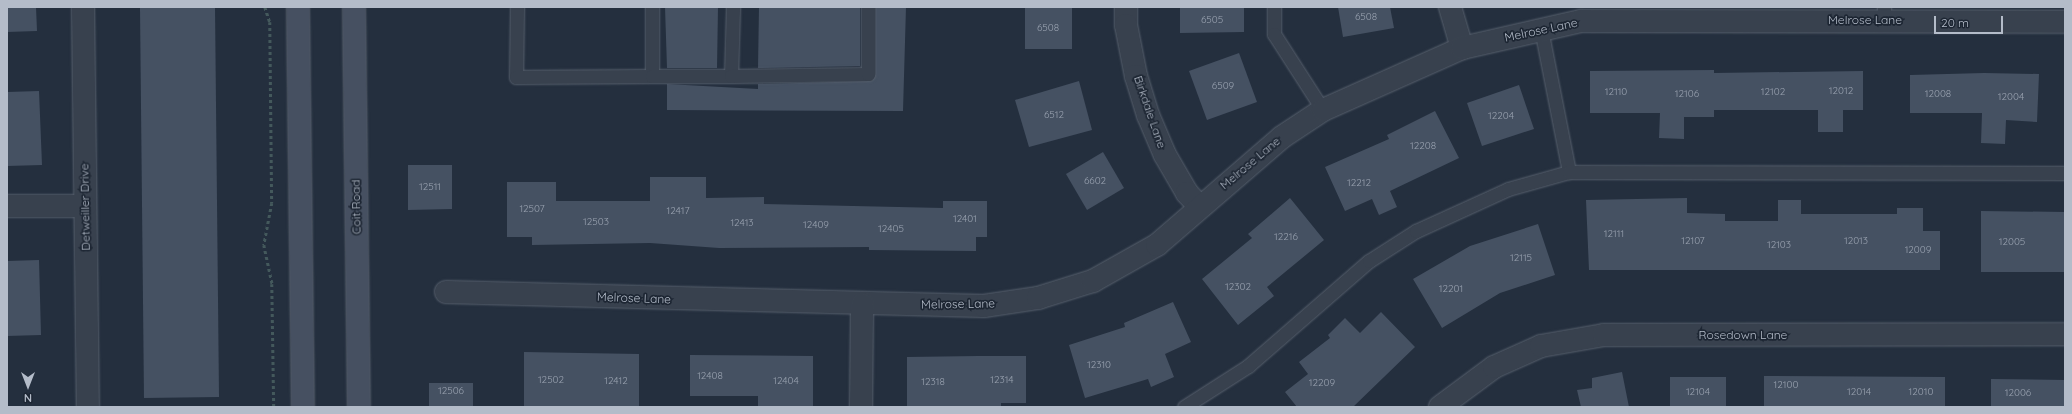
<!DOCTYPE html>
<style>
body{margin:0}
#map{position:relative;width:2072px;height:414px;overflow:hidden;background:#242f3e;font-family:Quicksand,sans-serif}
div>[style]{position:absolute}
.building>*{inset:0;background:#455162}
.path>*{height:2.5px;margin-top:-1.25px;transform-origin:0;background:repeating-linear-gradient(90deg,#44595c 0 3px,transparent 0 6px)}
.roads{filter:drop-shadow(0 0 1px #565f6c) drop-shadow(0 0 1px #565f6c)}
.service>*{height:13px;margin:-6.5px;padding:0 6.5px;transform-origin:6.5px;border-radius:6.5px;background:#38414e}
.minor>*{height:22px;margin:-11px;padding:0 11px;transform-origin:11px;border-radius:11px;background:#38414e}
.secondary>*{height:22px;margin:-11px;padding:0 11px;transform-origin:11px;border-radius:11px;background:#465061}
span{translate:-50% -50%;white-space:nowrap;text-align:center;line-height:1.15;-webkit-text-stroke:3.5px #1d2633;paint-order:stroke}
.number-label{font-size:10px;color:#98a1af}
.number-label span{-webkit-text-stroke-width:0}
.street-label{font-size:12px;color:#b4bcc9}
.frame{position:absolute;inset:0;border:8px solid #b4bcc9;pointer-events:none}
.north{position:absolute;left:8px;top:366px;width:40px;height:40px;-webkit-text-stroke:3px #1d2633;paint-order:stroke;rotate:180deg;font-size:11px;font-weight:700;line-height:16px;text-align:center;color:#b4bcc9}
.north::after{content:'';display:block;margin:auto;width:14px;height:18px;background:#b4bcc9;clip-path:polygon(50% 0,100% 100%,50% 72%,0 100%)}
.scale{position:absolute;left:1934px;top:16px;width:69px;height:18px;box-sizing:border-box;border:2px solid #b4bcc9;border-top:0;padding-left:5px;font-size:12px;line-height:14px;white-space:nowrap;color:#b4bcc9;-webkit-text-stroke:3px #1d2633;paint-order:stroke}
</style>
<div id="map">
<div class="building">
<i style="clip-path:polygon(7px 7px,36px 7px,37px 31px,7px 32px)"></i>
<i style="clip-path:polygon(215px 7px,219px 397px,144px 398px,140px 8px)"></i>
<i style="clip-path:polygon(665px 7px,718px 7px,717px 68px,667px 68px)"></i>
<i style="clip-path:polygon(759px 7px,860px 7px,860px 66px,758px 68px)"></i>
<i style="clip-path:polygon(876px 7px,906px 7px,903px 111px,667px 110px,667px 84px,758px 89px,758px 84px,872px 81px,876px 74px)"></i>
<i style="clip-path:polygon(1025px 7px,1072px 7px,1072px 49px,1025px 49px)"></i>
<i style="clip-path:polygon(1180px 7px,1244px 7px,1244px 32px,1180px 33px)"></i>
<i style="clip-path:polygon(1338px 7px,1390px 7px,1394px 28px,1343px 37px)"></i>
<i style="clip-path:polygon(1239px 53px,1257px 102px,1207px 120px,1189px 71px)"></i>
<i style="clip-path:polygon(1714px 70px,1714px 73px,1863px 71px,1863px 110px,1843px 110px,1843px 132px,1818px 132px,1818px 110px,1714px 110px,1714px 117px,1684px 117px,1684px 139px,1659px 138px,1660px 113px,1590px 113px,1590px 71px)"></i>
<i style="clip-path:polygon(1984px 73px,2039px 74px,2037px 122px,2006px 120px,2005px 144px,1981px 143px,1982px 113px,1910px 113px,1910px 75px)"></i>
<i style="clip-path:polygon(1079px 81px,1092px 130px,1029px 147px,1015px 100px)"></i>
<i style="clip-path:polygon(1519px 85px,1534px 129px,1482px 146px,1467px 103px)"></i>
<i style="clip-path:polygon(39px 91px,42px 165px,7px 166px,7px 92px)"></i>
<i style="clip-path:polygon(1435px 111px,1459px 158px,1390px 191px,1397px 207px,1379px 215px,1372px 199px,1345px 211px,1325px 167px,1389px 139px,1387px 135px)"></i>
<i style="clip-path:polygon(1103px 152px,1124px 188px,1087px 210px,1066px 174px)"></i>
<i style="clip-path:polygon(408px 165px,452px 165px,452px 209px,408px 210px)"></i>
<i style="clip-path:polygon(650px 177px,706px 177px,706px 198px,764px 197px,764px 204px,943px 208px,943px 201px,987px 201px,987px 237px,976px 237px,976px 251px,869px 250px,869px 247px,719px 248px,650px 243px,532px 245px,532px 237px,507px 237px,507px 182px,556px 182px,556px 201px,650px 201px)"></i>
<i style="clip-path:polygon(1290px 198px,1324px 240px,1267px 287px,1274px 296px,1238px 325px,1202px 279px,1252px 238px,1248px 234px)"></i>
<i style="clip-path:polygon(1687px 198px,1687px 213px,1725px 214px,1725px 221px,1778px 221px,1778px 200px,1801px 200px,1801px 214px,1897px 214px,1897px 208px,1923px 208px,1923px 231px,1940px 231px,1940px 270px,1589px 270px,1586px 200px)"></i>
<i style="clip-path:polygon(1981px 211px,2065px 212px,2065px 272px,1981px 272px)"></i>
<i style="clip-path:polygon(1538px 224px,1555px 275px,1500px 293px,1442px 328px,1413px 279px,1470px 246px)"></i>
<i style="clip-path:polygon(39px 260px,41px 335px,7px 336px,7px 261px)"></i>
<i style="clip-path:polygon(1173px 302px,1191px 342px,1165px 354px,1174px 377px,1151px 387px,1148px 379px,1085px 398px,1069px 345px,1125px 327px,1124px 323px)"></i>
<i style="clip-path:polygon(1381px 312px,1415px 347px,1353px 407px,1297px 407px,1285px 392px,1308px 374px,1299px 362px,1330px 338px,1328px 335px,1345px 318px,1360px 333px)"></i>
<i style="clip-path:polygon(524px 352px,639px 354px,639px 407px,524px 407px)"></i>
<i style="clip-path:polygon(690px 355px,813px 356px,813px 407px,758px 407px,758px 396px,690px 396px)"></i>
<i style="clip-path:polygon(978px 356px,1026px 356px,1026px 403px,1001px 403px,1001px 407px,907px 407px,907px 357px)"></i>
<i style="clip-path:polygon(1622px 372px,1629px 407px,1581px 407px,1577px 390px,1592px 388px,1592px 378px)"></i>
<i style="clip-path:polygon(1764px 376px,1945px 377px,1945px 407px,1764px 407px)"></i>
<i style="clip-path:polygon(1670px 377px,1726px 377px,1726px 407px,1670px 407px)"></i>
<i style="clip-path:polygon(1991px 379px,2065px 380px,2065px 407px,1991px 407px)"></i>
<i style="clip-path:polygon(429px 383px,473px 383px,473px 407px,429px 407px)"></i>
</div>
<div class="path">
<i style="left:265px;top:7px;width:16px;rotate:72deg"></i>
<i style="left:270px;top:22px;width:181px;rotate:89.4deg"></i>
<i style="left:272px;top:203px;width:43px;rotate:100.8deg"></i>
<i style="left:264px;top:245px;width:40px;rotate:78deg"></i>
<i style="left:272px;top:284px;width:123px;rotate:89.1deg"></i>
</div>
<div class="roads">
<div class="service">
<i style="left:517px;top:7px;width:70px;rotate:90.8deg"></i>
<i style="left:516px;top:77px;width:136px;rotate:-0.4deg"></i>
<i style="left:652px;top:76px;width:69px;rotate:-90deg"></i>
<i style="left:1274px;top:7px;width:27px;rotate:90deg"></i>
<i style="left:1274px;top:34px;width:90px;rotate:57.2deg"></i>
<i style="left:1884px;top:7px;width:13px;rotate:90deg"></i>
<i style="left:1541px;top:29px;width:146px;rotate:78.9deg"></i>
<i style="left:652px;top:76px;width:79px"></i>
<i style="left:731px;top:76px;width:69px;rotate:-88.3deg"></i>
<i style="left:731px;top:76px;width:137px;rotate:-0.8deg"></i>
<i style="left:868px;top:74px;width:67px;rotate:-90deg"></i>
<i style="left:1184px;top:407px;width:76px;rotate:-32.6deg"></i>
<i style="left:1248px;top:366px;width:160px;rotate:-41deg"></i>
<i style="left:1369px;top:261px;width:56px;rotate:-32.6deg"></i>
<i style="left:1416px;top:231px;width:101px;rotate:-24.5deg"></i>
<i style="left:1508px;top:189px;width:63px;rotate:-15.6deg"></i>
<i style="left:1569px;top:172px;width:496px;rotate:0.1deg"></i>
</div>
<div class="minor">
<i style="left:83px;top:7px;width:400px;rotate:89.3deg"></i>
<i style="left:1126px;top:7px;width:18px;rotate:90deg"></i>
<i style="left:1126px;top:25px;width:52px;rotate:78.9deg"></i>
<i style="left:1136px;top:76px;width:41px;rotate:72.9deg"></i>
<i style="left:1148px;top:115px;width:43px;rotate:67deg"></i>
<i style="left:1165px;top:155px;width:44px;rotate:59.9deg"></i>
<i style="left:1187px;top:193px;width:18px;rotate:47deg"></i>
<i style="left:1450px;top:7px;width:43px;rotate:73.7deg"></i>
<i style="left:7px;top:206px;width:78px"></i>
<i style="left:446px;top:292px;width:538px;rotate:1.49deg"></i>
<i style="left:984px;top:306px;width:55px;rotate:-8.4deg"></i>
<i style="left:1038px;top:298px;width:58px;rotate:-17.2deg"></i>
<i style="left:1093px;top:281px;width:73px;rotate:-29.4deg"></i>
<i style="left:1157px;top:245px;width:165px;rotate:-40.8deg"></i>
<i style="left:1282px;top:137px;width:49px;rotate:-33.4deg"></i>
<i style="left:1323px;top:110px;width:152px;rotate:-24deg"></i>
<i style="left:1462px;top:48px;width:122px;rotate:-12.8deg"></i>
<i style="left:1581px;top:21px;width:484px;rotate:0.1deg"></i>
<i style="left:861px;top:407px;width:103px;rotate:-89.4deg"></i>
<i style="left:1440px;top:407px;width:67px;rotate:-36.5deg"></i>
<i style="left:1494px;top:367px;width:51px;rotate:-24.1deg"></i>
<i style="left:1541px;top:346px;width:64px;rotate:-9.9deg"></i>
<i style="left:1604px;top:335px;width:461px;rotate:-0.1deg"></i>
</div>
<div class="secondary">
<i style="left:298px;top:7px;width:400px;rotate:89.3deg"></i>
<i style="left:354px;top:7px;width:400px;rotate:89.3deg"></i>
</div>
</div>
<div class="number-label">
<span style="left:1366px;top:17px">6508</span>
<span style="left:1212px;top:20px">6505</span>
<span style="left:1048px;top:28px">6508</span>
<span style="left:1223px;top:86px">6509</span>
<span style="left:1841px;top:91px">12012</span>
<span style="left:1616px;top:92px">12110</span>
<span style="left:1773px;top:92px">12102</span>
<span style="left:1687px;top:94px">12106</span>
<span style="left:1938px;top:94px">12008</span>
<span style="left:2011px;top:97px">12004</span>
<span style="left:1054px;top:115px">6512</span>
<span style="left:1501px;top:116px">12204</span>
<span style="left:1423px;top:146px">12208</span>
<span style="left:1095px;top:181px">6602</span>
<span style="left:1359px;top:183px">12212</span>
<span style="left:430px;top:187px">12511</span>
<span style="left:532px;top:209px">12507</span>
<span style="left:678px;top:211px">12417</span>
<span style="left:965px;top:219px">12401</span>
<span style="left:596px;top:222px">12503</span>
<span style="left:742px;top:223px">12413</span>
<span style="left:816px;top:225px">12409</span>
<span style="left:891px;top:229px">12405</span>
<span style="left:1614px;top:234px">12111</span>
<span style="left:1286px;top:237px">12216</span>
<span style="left:1693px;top:241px">12107</span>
<span style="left:1856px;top:241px">12013</span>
<span style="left:2012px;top:242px">12005</span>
<span style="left:1779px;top:245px">12103</span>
<span style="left:1918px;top:250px">12009</span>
<span style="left:1521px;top:258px">12115</span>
<span style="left:1238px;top:287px">12302</span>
<span style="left:1451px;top:289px">12201</span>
<span style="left:1099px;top:365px">12310</span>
<span style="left:710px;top:376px">12408</span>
<span style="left:551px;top:380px">12502</span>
<span style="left:1002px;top:380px">12314</span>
<span style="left:616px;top:381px">12412</span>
<span style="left:786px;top:381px">12404</span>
<span style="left:933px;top:382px">12318</span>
<span style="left:1322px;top:383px">12209</span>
<span style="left:1786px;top:385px">12100</span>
<span style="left:451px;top:391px">12506</span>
<span style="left:1698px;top:392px">12104</span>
<span style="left:1859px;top:392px">12014</span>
<span style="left:1921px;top:392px">12010</span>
<span style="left:2018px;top:393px">12006</span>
</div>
<div class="street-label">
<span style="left:1865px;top:20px">Melrose Lane</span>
<span style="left:1541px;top:30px;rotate:-12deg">Melrose Lane</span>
<span style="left:1150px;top:112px;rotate:71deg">Birkdale Lane</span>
<span style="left:1250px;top:163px;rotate:-40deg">Melrose Lane</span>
<span style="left:85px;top:207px;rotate:-91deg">Detweiller Drive</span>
<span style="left:356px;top:207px;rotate:-91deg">Coit Road</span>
<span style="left:634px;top:298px;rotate:2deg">Melrose Lane</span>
<span style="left:958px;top:304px;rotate:-1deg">Melrose Lane</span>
<span style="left:1743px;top:335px">Rosedown Lane</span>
</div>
<div class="frame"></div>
<div class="north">N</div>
<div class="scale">20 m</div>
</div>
